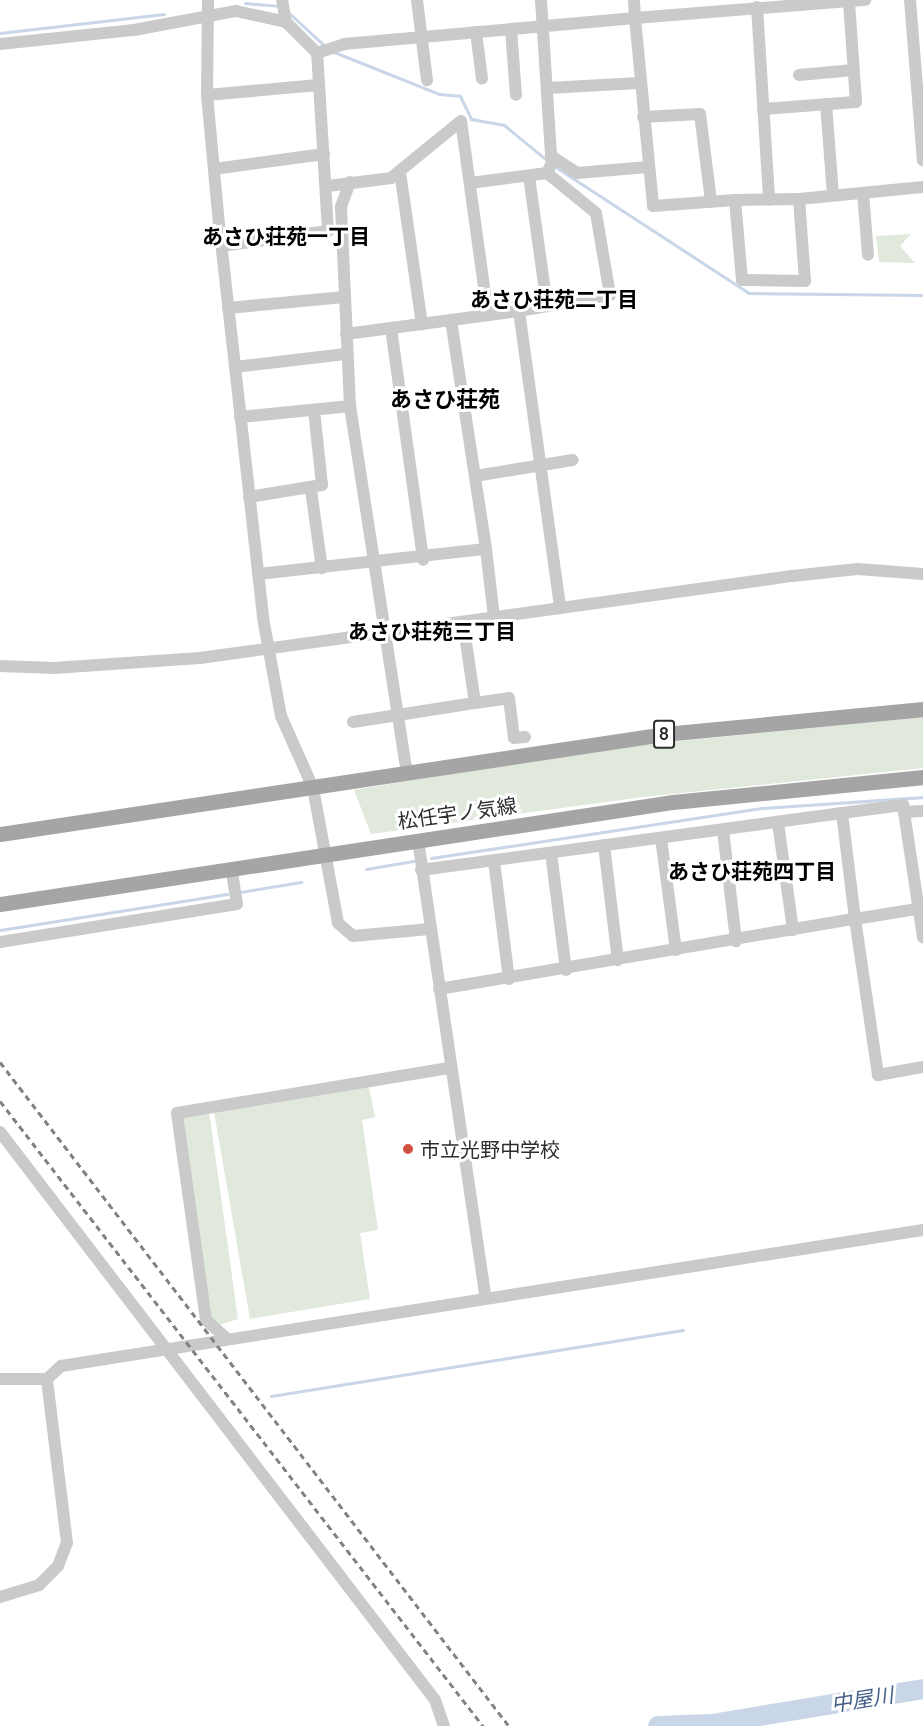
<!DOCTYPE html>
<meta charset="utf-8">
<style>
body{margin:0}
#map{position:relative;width:923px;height:1726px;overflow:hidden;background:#fff;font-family:Quicksand,"Noto Sans JP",sans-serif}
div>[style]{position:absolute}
.green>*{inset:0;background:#e0e9db}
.stream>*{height:3px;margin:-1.5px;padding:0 1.5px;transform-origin:1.5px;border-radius:1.5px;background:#c9d6e7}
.river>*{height:20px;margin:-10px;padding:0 10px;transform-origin:10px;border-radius:10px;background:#c9d6e7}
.minor>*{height:12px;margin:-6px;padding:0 6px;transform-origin:6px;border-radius:6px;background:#cacaca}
.major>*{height:15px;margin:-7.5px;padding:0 7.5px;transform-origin:7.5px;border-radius:7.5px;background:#a5a5a5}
.rail>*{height:3px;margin-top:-1.5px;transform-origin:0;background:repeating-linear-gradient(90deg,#828282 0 6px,transparent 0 10.5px)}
.dots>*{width:16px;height:16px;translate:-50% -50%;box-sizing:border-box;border:3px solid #fff;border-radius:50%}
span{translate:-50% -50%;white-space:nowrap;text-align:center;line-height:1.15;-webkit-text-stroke:6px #fff;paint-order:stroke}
.shield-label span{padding:2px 4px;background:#fff;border:2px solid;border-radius:4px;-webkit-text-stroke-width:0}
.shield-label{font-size:18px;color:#2d2d2d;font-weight:700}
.street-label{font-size:20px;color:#2d2d2d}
.poi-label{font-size:20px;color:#2d2d2d}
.left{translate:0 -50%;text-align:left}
.neighbourhood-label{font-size:21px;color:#000;font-weight:700}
.water-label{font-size:21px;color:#435f86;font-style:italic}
.quarter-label{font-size:22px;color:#000;font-weight:700}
</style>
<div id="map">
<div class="green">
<i style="clip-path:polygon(911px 234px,900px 246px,915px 263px,879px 262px,876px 236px)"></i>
<i style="clip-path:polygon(923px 717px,923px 768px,643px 797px,371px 834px,354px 790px,610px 748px)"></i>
<i style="clip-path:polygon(369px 1087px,375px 1117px,362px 1120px,378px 1230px,360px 1233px,370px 1299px,250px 1319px,214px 1112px)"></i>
<i style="clip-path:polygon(209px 1111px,238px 1319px,216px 1326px,210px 1315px,183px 1114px)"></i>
</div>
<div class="stream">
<i style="left:245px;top:3px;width:33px;rotate:5deg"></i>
<i style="left:289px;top:13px;width:50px;rotate:42.6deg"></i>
<i style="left:0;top:33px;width:165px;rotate:-6.6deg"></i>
<i style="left:334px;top:52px;width:113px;rotate:21.8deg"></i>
<i style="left:439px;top:94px;width:21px;rotate:5deg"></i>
<i style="left:460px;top:96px;width:25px;rotate:64deg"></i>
<i style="left:471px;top:119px;width:34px;rotate:10deg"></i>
<i style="left:504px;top:125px;width:58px;rotate:39.4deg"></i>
<i style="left:554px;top:166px;width:233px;rotate:33.1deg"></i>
<i style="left:749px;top:293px;width:174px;rotate:0.7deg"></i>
<i style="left:431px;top:858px;width:336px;rotate:-8.6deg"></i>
<i style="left:763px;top:808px;width:160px;rotate:-3.9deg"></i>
<i style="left:366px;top:869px;width:48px;rotate:-9.7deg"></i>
<i style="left:240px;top:892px;width:62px;rotate:-9.3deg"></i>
<i style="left:0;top:930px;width:230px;rotate:-9deg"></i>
<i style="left:271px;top:1396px;width:417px;rotate:-9.1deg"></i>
</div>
<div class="river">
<i style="left:658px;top:1726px;width:54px;rotate:-2.1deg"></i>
<i style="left:712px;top:1724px;width:214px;rotate:-9.4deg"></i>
</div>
<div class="minor">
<i style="left:208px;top:0;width:95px;rotate:90.6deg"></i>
<i style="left:207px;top:95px;width:130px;rotate:84.7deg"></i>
<i style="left:219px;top:224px;width:396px;rotate:83.6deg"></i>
<i style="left:263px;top:618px;width:100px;rotate:79.6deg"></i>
<i style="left:281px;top:716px;width:79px;rotate:66deg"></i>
<i style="left:313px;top:788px;width:137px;rotate:79.5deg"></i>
<i style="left:338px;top:923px;width:20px;rotate:41deg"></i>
<i style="left:353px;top:936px;width:77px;rotate:-5.2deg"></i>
<i style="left:417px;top:0;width:81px;rotate:82.9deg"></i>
<i style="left:541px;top:0;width:156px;rotate:86.3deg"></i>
<i style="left:551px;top:156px;width:31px;rotate:33deg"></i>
<i style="left:577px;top:173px;width:71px;rotate:-4.8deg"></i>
<i style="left:634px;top:0;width:18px;rotate:87deg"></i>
<i style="left:635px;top:18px;width:231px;rotate:-4.5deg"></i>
<i style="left:910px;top:0;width:161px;rotate:85.4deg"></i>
<i style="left:757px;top:7px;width:193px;rotate:86.4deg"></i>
<i style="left:511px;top:29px;width:66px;rotate:85.7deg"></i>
<i style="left:476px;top:32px;width:47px;rotate:82.7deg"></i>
<i style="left:0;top:44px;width:135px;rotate:-6deg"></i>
<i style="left:134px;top:30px;width:104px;rotate:-10.6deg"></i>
<i style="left:236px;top:11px;width:51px;rotate:12.4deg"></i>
<i style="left:317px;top:53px;width:28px;rotate:-18deg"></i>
<i style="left:344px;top:44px;width:292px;rotate:-5.1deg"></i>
<i style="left:635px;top:18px;width:189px;rotate:84.5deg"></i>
<i style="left:653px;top:206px;width:82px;rotate:-4.2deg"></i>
<i style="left:735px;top:200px;width:80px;rotate:85deg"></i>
<i style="left:742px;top:280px;width:63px;rotate:0.9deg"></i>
<i style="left:805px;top:281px;width:82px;rotate:-94.2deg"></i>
<i style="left:799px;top:199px;width:125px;rotate:-5.5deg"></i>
<i style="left:799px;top:75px;width:55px;rotate:-5.2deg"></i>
<i style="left:547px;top:88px;width:93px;rotate:-3.1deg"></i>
<i style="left:207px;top:95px;width:112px;rotate:-5.1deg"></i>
<i style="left:826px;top:104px;width:91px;rotate:85.6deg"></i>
<i style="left:763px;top:109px;width:93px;rotate:-4.3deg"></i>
<i style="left:856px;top:102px;width:100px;rotate:-94deg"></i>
<i style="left:643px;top:117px;width:57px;rotate:-3deg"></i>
<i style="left:700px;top:114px;width:88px;rotate:82.8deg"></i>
<i style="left:214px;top:169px;width:111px;rotate:-7.8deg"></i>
<i style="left:400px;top:172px;width:154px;rotate:81.8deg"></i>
<i style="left:529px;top:176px;width:131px;rotate:82.1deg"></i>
<i style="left:350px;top:182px;width:27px;rotate:110deg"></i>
<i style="left:341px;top:207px;width:199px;rotate:87.4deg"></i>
<i style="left:350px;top:406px;width:372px;rotate:81.2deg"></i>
<i style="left:470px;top:183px;width:78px;rotate:-7.4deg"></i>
<i style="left:328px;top:186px;width:64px;rotate:-7.2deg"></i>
<i style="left:391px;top:178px;width:90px;rotate:-39.2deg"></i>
<i style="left:461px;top:121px;width:196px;rotate:82.1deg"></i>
<i style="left:863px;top:193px;width:62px;rotate:85.4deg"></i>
<i style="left:735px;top:200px;width:64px;rotate:-0.9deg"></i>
<i style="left:221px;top:246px;width:108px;rotate:-8deg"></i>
<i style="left:328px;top:231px;width:178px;rotate:-93.5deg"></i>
<i style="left:317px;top:53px;width:44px;rotate:-135deg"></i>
<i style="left:286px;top:22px;width:22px;rotate:-100deg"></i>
<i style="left:228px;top:308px;width:117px;rotate:-5.4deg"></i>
<i style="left:519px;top:311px;width:92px;rotate:-10deg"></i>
<i style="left:610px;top:295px;width:83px;rotate:-99.7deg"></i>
<i style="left:596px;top:213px;width:63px;rotate:-140.8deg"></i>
<i style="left:547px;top:173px;width:17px;rotate:-65deg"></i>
<i style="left:391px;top:328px;width:234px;rotate:82.1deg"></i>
<i style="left:346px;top:334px;width:175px;rotate:-7.6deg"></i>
<i style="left:519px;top:311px;width:300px;rotate:82.1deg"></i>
<i style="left:235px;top:367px;width:111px;rotate:-6.7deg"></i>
<i style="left:240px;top:417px;width:111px;rotate:-5.7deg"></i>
<i style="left:475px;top:476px;width:99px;rotate:-9.3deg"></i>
<i style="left:311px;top:490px;width:79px;rotate:82deg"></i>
<i style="left:249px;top:497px;width:74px;rotate:-9.3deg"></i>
<i style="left:322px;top:485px;width:75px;rotate:-96.1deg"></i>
<i style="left:486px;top:549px;width:68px;rotate:83.3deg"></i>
<i style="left:258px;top:574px;width:229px;rotate:-6.3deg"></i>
<i style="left:486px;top:549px;width:231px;rotate:-98.7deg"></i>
<i style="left:0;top:666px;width:54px;rotate:2.1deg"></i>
<i style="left:54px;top:668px;width:146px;rotate:-3.9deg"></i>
<i style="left:200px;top:658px;width:598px;rotate:-7.89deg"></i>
<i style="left:792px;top:576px;width:66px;rotate:-6.1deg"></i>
<i style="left:858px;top:569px;width:65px;rotate:4.4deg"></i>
<i style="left:475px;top:703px;width:34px;rotate:-8deg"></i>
<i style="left:509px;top:698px;width:40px;rotate:82.9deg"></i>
<i style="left:514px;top:738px;width:11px;rotate:-5deg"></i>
<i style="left:353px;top:722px;width:123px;rotate:-8.9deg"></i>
<i style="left:475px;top:703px;width:82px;rotate:-98.4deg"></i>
<i style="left:904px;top:812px;width:19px;rotate:-3deg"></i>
<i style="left:842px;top:813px;width:62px;rotate:-7.5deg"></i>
<i style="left:903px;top:805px;width:134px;rotate:81.4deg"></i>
<i style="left:778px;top:823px;width:108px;rotate:82deg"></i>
<i style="left:723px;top:830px;width:112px;rotate:83.3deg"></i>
<i style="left:661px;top:838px;width:113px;rotate:82.4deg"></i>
<i style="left:418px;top:840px;width:461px;rotate:81.6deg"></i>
<i style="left:604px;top:845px;width:116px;rotate:83.1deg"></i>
<i style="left:551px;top:853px;width:118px;rotate:82.7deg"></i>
<i style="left:494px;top:861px;width:119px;rotate:82.8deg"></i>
<i style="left:421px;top:870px;width:425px;rotate:-7.7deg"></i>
<i style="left:842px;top:813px;width:107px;rotate:83deg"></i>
<i style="left:855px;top:919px;width:69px;rotate:-9.2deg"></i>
<i style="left:0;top:942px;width:240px;rotate:-9.1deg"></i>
<i style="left:237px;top:904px;width:36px;rotate:-99deg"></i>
<i style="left:439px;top:989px;width:422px;rotate:-9.6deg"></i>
<i style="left:855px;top:919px;width:158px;rotate:81.6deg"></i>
<i style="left:878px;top:1075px;width:46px;rotate:-10.1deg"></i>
<i style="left:0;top:1132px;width:715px;rotate:52.55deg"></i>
<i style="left:435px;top:1700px;width:28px;rotate:71deg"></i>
<i style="left:226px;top:1338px;width:27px;rotate:-138deg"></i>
<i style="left:206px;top:1320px;width:209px;rotate:-98deg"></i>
<i style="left:177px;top:1113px;width:277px;rotate:-9.4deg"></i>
<i style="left:0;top:1379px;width:47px"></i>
<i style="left:0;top:1597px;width:41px;rotate:-17.1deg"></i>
<i style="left:39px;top:1585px;width:27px;rotate:-45deg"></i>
<i style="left:58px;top:1566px;width:25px;rotate:-69deg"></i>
<i style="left:67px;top:1543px;width:165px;rotate:-97deg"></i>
<i style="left:47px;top:1379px;width:19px;rotate:-43deg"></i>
<i style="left:61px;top:1366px;width:873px;rotate:-8.97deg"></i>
</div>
<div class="major">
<i style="left:0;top:834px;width:671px;rotate:-8.56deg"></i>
<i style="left:664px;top:734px;width:260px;rotate:-5.5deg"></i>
<i style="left:0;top:904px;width:681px;rotate:-8.62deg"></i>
<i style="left:673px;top:802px;width:251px;rotate:-5.7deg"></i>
</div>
<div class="rail">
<i style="left:0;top:1062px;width:837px;rotate:52.53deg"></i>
<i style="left:0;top:1101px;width:790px;rotate:52.3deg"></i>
</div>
<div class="dots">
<i style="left:408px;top:1149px;background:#d25240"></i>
</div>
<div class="shield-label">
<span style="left:664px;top:734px">8</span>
</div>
<div class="street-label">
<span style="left:457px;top:813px;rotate:-8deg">松任宇ノ気線</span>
</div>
<div class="poi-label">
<span class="left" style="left:420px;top:1149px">市立光野中学校</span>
</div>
<div class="neighbourhood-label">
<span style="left:286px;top:236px">あさひ荘苑一丁目</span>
<span style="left:554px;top:299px">あさひ荘苑二丁目</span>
<span style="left:432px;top:631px">あさひ荘苑三丁目</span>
<span style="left:752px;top:871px">あさひ荘苑四丁目</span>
</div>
<div class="water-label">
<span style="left:862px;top:1699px;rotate:-9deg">中屋川</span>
</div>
<div class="quarter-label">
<span style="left:445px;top:400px">あさひ荘苑</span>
</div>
</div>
